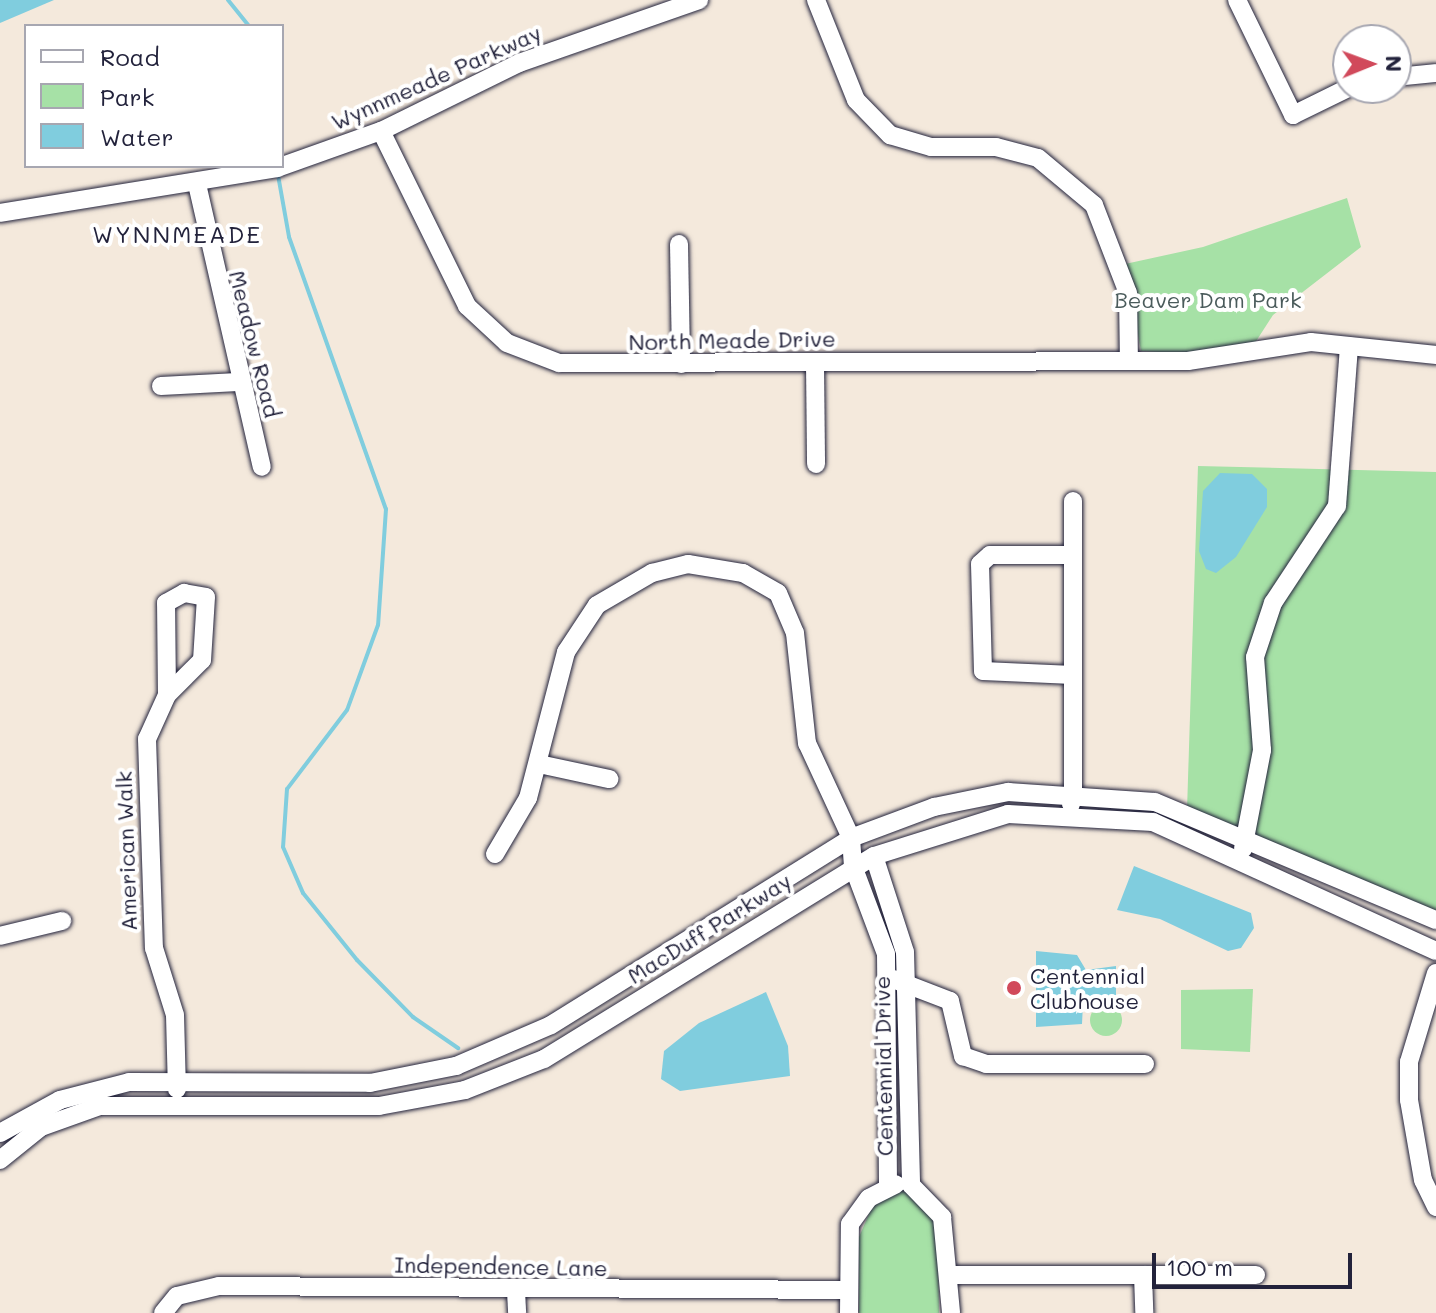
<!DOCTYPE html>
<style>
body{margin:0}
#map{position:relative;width:1436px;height:1313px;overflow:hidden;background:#f4e9dc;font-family:Mali,sans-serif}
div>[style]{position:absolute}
.green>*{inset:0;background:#a6e1a6}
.round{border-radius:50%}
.water>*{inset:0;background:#80cdde}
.stream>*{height:4px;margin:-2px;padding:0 2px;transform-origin:2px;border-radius:2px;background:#80cdde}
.roads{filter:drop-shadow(0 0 2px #22223b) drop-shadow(0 0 2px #22223b)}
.minor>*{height:18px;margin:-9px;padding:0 9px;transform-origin:9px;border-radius:9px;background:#fff}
.dots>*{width:22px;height:22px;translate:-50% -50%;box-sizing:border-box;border:4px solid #fff;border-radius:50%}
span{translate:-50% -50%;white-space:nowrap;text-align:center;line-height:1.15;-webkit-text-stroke:8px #fff;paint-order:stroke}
.street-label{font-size:22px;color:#22223b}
.park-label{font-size:22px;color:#4a5b5b}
.poi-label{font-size:22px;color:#22223b}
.left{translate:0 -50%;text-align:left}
.neighbourhood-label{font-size:24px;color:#22223b;letter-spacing:2px}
.legend{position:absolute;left:24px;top:24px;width:260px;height:144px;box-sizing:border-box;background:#fff;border:2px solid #a7a7b1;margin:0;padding:10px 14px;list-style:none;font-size:24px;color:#22223b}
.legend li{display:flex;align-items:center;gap:16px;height:40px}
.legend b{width:40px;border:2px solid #a7a7b1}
.north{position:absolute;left:1332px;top:24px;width:80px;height:80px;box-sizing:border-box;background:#fff;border:2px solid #a7a7b1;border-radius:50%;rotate:89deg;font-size:22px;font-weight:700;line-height:32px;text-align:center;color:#22223b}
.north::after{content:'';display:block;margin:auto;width:28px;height:36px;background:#d1495b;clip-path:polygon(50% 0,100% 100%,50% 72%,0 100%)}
.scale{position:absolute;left:1152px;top:1253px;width:200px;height:36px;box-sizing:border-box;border:4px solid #22223b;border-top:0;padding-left:10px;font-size:24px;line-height:28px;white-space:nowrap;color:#22223b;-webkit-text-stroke:6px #fff;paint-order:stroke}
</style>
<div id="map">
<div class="green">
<i style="clip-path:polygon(1347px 198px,1361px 247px,1273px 315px,1253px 346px,1214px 355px,1141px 351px,1125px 264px,1203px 247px)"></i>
<i style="clip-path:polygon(1198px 466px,1436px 472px,1436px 919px,1187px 810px)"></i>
<i style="clip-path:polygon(1253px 989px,1250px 1052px,1181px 1049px,1181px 990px)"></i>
<i class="round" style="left:1090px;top:1004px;width:32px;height:32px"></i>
<i style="clip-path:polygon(896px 1189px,919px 1196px,938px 1229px,939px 1313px,859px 1313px,859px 1237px,874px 1202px)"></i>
</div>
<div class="water">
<i style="clip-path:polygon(0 0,54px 0,0 23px)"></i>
<i style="clip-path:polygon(1220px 473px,1252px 474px,1267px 489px,1267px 507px,1236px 557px,1216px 573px,1206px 569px,1199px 551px,1203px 491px)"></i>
<i style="clip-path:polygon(1134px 866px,1251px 913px,1254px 928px,1241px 948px,1228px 951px,1160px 919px,1117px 910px)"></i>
<i style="clip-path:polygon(1036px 951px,1077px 955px,1086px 970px,1116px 966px,1116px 1002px,1083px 1004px,1082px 1024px,1036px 1027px)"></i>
<i style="clip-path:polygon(766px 992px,788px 1046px,790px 1076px,680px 1091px,661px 1079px,664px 1051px,699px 1023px)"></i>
</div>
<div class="stream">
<i style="left:228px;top:0;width:33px;rotate:51deg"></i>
<i style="left:278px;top:175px;width:63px;rotate:79.9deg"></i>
<i style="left:289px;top:237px;width:289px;rotate:70.4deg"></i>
<i style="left:386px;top:509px;width:116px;rotate:93.9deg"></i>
<i style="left:378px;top:625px;width:90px;rotate:110deg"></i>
<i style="left:347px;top:710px;width:99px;rotate:127.2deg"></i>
<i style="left:287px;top:789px;width:58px;rotate:93.9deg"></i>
<i style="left:283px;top:847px;width:50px;rotate:66.5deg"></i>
<i style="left:303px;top:893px;width:86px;rotate:51.1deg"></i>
<i style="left:357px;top:960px;width:80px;rotate:45.5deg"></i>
<i style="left:413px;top:1017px;width:55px;rotate:34.6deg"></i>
</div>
<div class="roads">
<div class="minor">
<i style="left:816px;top:0;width:108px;rotate:68.2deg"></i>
<i style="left:856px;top:100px;width:49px;rotate:45.8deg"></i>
<i style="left:890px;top:135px;width:43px;rotate:16.3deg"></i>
<i style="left:931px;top:147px;width:65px"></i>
<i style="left:996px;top:147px;width:43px;rotate:14.7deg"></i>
<i style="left:1038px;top:158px;width:73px;rotate:40deg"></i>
<i style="left:1094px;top:205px;width:94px;rotate:68.9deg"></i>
<i style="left:1128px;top:293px;width:68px;rotate:89.2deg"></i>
<i style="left:1237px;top:0;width:128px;rotate:64deg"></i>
<i style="left:1293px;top:115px;width:61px;rotate:-26.1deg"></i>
<i style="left:1396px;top:77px;width:40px;rotate:-5.7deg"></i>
<i style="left:381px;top:131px;width:195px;rotate:63.8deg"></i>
<i style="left:467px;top:306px;width:54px;rotate:42.8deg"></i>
<i style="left:507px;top:343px;width:56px;rotate:21deg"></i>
<i style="left:559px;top:363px;width:629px;rotate:-0.18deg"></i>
<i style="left:1188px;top:361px;width:124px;rotate:-8.8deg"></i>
<i style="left:1311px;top:342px;width:126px;rotate:5.9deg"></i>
<i style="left:197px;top:184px;width:290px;rotate:77.1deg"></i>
<i style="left:0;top:213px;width:281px;rotate:-9.2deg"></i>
<i style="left:277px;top:168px;width:110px;rotate:-19.6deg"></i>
<i style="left:381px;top:131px;width:154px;rotate:-26.2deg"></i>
<i style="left:519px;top:63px;width:191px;rotate:-19.3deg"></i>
<i style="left:679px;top:244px;width:120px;rotate:89deg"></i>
<i style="left:815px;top:363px;width:101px;rotate:89.4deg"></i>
<i style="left:161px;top:386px;width:77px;rotate:-3deg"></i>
<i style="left:1073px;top:501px;width:54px;rotate:90deg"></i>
<i style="left:167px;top:695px;width:92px;rotate:-90.6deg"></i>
<i style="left:166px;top:603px;width:21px;rotate:-29deg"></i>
<i style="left:184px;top:593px;width:22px;rotate:10deg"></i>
<i style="left:206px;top:597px;width:63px;rotate:93.6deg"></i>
<i style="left:202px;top:660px;width:49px;rotate:135deg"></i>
<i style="left:167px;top:695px;width:48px;rotate:114.4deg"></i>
<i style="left:147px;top:739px;width:209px;rotate:88.1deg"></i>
<i style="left:154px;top:948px;width:70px;rotate:72.6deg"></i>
<i style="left:175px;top:1015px;width:74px;rotate:88.5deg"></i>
<i style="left:539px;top:764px;width:72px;rotate:12.1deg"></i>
<i style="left:1071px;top:804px;width:13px;rotate:-81deg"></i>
<i style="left:1073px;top:791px;width:236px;rotate:-90deg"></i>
<i style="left:1073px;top:555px;width:83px;rotate:180deg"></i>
<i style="left:990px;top:555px;width:13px;rotate:138deg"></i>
<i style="left:980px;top:564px;width:107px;rotate:88.4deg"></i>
<i style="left:983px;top:671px;width:90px;rotate:2.5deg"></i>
<i style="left:1243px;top:849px;width:101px;rotate:-79.1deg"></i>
<i style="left:1262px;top:750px;width:93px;rotate:-94.3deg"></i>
<i style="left:1255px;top:657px;width:57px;rotate:-71.6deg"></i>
<i style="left:1273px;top:603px;width:116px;rotate:-56.6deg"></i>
<i style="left:1337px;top:506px;width:160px;rotate:-85.7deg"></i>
<i style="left:495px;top:854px;width:65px;rotate:-59.5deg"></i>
<i style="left:528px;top:798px;width:151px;rotate:-75.4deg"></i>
<i style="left:566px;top:652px;width:56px;rotate:-56.6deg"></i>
<i style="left:597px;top:605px;width:64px;rotate:-30.2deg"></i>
<i style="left:652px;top:573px;width:37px;rotate:-14deg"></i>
<i style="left:688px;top:564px;width:56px;rotate:9.3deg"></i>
<i style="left:743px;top:573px;width:40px;rotate:29.7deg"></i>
<i style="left:778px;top:593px;width:43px;rotate:67deg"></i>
<i style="left:795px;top:633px;width:111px;rotate:83.8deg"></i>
<i style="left:807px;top:743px;width:105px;rotate:65.1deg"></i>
<i style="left:851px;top:838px;width:28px;rotate:86deg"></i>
<i style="left:853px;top:866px;width:94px;rotate:69.4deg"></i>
<i style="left:886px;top:954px;width:231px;rotate:89.5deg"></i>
<i style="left:874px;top:856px;width:101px;rotate:72.1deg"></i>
<i style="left:905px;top:952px;width:233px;rotate:88.5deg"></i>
<i style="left:911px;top:1185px;width:45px;rotate:45.9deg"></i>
<i style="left:942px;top:1217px;width:96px;rotate:84.6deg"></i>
<i style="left:0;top:936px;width:64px;rotate:-13.6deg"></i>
<i style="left:1436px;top:973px;width:93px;rotate:106.9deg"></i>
<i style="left:1409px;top:1062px;width:38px;rotate:90deg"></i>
<i style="left:1409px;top:1100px;width:81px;rotate:80.1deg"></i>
<i style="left:1423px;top:1180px;width:30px;rotate:64deg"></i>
<i style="left:893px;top:979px;width:61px;rotate:21.1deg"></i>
<i style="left:950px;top:1001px;width:57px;rotate:76.7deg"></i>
<i style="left:963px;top:1056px;width:24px;rotate:19deg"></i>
<i style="left:986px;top:1064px;width:159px"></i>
<i style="left:0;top:1133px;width:68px;rotate:-28.8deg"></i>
<i style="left:60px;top:1100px;width:71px;rotate:-14.6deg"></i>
<i style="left:129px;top:1082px;width:241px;rotate:0.2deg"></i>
<i style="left:370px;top:1083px;width:88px;rotate:-11.2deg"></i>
<i style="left:456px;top:1066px;width:103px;rotate:-23.3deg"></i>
<i style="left:551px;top:1025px;width:354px;rotate:-31.9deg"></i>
<i style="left:851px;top:838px;width:89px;rotate:-20.5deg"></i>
<i style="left:934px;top:807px;width:76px;rotate:-11.5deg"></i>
<i style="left:1008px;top:792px;width:147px;rotate:3.9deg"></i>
<i style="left:1155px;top:802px;width:305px;rotate:22.8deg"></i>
<i style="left:0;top:1160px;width:53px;rotate:-38.8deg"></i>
<i style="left:41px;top:1127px;width:63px;rotate:-19.6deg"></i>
<i style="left:100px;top:1106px;width:279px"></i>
<i style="left:379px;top:1106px;width:87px;rotate:-10.5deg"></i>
<i style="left:465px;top:1090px;width:85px;rotate:-21.4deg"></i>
<i style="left:544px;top:1059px;width:387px;rotate:-31.6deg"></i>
<i style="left:874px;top:856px;width:140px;rotate:-17.4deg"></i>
<i style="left:1008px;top:814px;width:145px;rotate:3.2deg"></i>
<i style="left:1153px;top:822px;width:311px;rotate:24.5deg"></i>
<i style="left:951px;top:1275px;width:305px"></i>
<i style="left:1143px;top:1275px;width:38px;rotate:88deg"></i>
<i style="left:516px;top:1291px;width:22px;rotate:87deg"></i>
<i style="left:163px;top:1313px;width:22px;rotate:-51deg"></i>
<i style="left:177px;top:1296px;width:43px;rotate:-13.4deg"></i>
<i style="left:219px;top:1286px;width:630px;rotate:0.36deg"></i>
<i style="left:849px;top:1313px;width:89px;rotate:-89.4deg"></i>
<i style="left:850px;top:1224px;width:32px;rotate:-54deg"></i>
<i style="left:869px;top:1198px;width:30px;rotate:-27deg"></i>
</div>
</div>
<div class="dots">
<i style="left:1014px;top:988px;background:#d1495b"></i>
</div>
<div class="street-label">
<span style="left:436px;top:77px;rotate:-24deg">Wynnmeade Parkway</span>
<span style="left:732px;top:340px;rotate:-1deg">North Meade Drive</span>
<span style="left:255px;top:344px;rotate:76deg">Meadow Road</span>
<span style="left:126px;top:851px;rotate:-92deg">American Walk</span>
<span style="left:709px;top:928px;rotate:-32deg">MacDuff Parkway</span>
<span style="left:883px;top:1066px;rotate:-91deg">Centennial Drive</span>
<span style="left:501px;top:1266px;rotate:1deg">Independence Lane</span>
</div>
<div class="park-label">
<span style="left:1208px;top:300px">Beaver Dam Park</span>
</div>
<div class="poi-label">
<span class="left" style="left:1030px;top:988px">Centennial<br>Clubhouse</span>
</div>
<div class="neighbourhood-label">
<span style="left:177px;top:234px">WYNNMEADE</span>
</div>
<ul class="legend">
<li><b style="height:10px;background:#fff"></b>Road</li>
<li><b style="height:22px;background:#a6e1a6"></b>Park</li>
<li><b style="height:22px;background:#80cdde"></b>Water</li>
</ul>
<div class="north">N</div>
<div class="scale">100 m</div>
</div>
